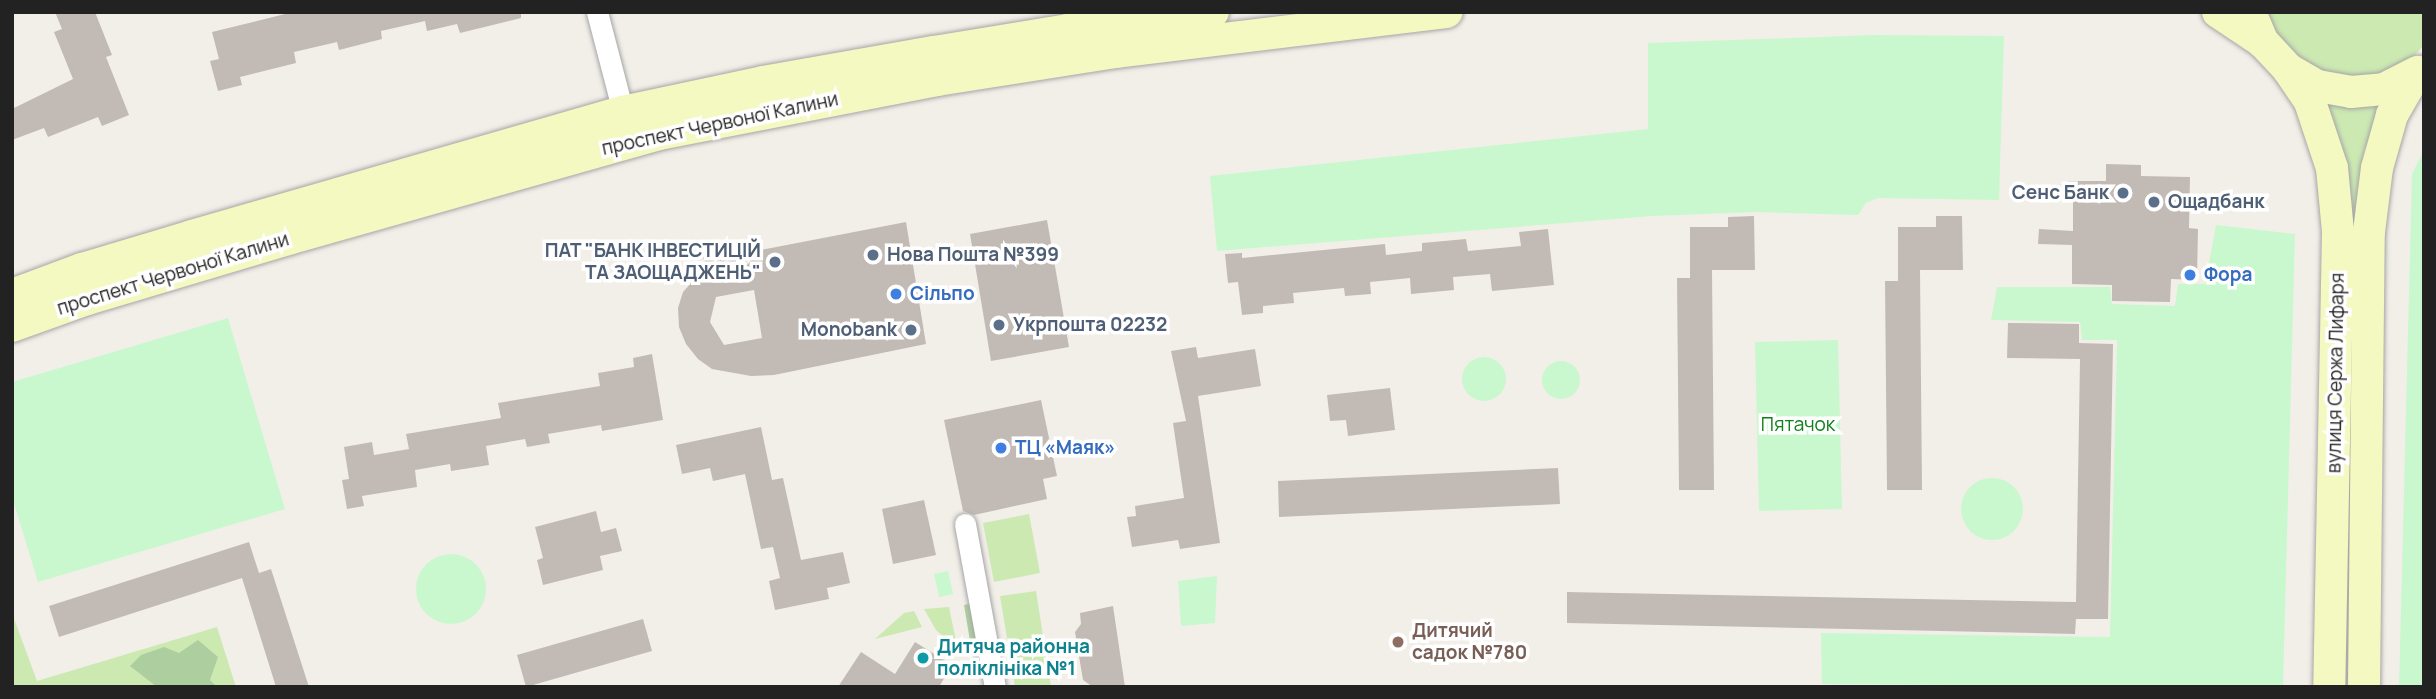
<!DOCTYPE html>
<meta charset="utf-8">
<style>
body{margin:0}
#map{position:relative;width:2436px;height:699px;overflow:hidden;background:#f2efe9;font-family:Manrope,sans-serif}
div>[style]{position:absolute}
.grass>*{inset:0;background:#cce9b2}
.forest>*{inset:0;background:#adcf9f}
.park>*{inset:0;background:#c9f8ce}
.round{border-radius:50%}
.building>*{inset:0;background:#c2bbb5}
.roads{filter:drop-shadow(0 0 2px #a6a6a6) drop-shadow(0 0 2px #a6a6a6)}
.street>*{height:21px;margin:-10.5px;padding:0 10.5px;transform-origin:10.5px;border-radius:10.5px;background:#fff}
.secondary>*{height:32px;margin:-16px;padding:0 16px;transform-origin:16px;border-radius:16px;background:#f4f8c1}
.dots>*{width:19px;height:19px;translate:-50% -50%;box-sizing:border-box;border:4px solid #fff;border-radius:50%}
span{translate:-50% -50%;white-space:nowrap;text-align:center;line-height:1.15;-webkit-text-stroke:7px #fff;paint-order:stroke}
.street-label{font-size:19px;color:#222}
.service-label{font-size:19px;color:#4e5e75;font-weight:700}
.right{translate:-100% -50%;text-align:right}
.left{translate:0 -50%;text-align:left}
.shop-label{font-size:19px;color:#366cbe;font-weight:700}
.park-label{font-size:19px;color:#10801b}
.education-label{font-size:19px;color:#785e54;font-weight:700}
.culture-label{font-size:19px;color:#0d838f;font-weight:700}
.frame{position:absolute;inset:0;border:14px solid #222;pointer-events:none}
</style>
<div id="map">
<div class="grass">
<i style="clip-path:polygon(2265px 12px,2424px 12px,2424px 45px,2414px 56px,2386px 72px,2355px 78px,2323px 73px,2295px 57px,2274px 34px)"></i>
<i style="clip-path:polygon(2314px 101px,2388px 101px,2364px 150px,2349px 245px)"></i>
<i style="clip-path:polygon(1029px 514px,1040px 573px,994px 582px,983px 523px)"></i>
<i style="clip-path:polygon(1036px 591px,1051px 687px,1015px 687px,1000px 596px)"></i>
<i style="clip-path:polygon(949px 607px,958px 651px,936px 630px,924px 609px)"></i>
<i style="clip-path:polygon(914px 611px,922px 627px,875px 639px,904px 613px)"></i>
<i style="clip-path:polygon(12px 613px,37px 681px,217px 627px,236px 687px,12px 687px)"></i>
</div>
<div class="forest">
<i style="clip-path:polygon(974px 603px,983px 663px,974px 665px,964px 605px)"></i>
<i style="clip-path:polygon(198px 640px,218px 657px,210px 680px,217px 687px,157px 687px,130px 666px,141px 655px,164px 647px,179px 653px)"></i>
</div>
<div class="park">
<i style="clip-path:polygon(1873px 35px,2004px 36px,1999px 200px,1878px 198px,1866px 203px,1858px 215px,1756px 212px,1652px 216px,1217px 251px,1210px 176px,1648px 129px,1648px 43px)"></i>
<i style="clip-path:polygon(2424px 150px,2424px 687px,2399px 687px,2412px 174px)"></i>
<i style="clip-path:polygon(2216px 225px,2295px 234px,2283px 687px,1822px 684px,1821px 633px,2110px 637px,2117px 340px,2082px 340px,2080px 322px,1991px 320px,1997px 287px,2110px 287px,2112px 304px,2175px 306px,2178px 284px,2205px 284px)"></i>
<i style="clip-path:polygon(228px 318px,285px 509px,38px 582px,12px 497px,12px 382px)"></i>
<i style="clip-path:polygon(1838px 340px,1842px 509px,1759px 511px,1755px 342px)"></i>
<i class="round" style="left:1462px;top:357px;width:44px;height:44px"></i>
<i class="round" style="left:1542px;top:361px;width:38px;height:38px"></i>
<i class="round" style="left:1961px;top:478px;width:62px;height:62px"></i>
<i class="round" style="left:416px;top:554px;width:70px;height:70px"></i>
<i style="clip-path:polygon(948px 571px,953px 594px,939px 597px,934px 574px)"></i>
<i style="clip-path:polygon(1217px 576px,1215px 623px,1181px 626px,1178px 581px)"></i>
</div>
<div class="building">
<i style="clip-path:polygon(55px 12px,95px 12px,112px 55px,106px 57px,129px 115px,102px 126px,98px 117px,48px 137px,44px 128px,12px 140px,12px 109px,73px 79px,54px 32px,62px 29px)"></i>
<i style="clip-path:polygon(293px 12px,521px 12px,521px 18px,460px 33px,457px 24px,427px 31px,425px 21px,381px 31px,382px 39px,339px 50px,337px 42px,294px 52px,296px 63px,240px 77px,242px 85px,218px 91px,210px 61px,219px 59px,212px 32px)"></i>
<i style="clip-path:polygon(2106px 164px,2141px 165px,2141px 176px,2190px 177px,2189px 228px,2198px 229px,2197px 280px,2171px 279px,2170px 302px,2112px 301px,2112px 285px,2072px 284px,2072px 245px,2038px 244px,2039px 229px,2073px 231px,2073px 198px,2067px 198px,2068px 181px,2106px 181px)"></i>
<i style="clip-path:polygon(1754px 216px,1755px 270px,1712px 270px,1714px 490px,1679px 490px,1677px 278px,1690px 278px,1690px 227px,1728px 227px,1728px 217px)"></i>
<i style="clip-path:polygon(1936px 216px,1962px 216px,1963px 270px,1920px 270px,1922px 490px,1887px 490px,1885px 281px,1898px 281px,1898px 227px,1936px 227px)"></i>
<i style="clip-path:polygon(1047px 220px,1069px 347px,991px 361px,970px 234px)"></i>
<i style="clip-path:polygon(evenodd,906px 222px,926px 344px,774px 375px,751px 376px,712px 369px,698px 359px,686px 344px,679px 327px,678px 308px,683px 292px,707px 265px,697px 249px,714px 239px,724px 257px,906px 222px,754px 290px,762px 338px,724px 345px,710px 322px,716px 297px,754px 290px)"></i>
<i style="clip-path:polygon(1548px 229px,1554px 285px,1492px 291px,1490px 274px,1453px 277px,1454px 290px,1411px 294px,1410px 278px,1370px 282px,1371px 294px,1345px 296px,1344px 288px,1293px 293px,1294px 303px,1263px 306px,1263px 313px,1242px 315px,1238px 282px,1228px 283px,1225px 254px,1242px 253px,1242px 258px,1385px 244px,1386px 255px,1422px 251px,1422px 243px,1466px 239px,1468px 251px,1521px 246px,1519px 232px)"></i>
<i style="clip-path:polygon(2008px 323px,2079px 324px,2079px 343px,2113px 344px,2108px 619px,2076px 619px,2075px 634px,1567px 623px,1567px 592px,2076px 602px,2080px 359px,2007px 358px)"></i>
<i style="clip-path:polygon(1196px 347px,1198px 358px,1255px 349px,1261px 386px,1198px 396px,1220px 543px,1180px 549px,1178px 540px,1132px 547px,1127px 517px,1136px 516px,1135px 506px,1184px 498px,1173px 423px,1186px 421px,1171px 351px)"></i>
<i style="clip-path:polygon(652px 354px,663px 420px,602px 431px,601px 425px,548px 434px,550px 443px,527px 447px,525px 439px,486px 446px,489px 465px,451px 471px,450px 464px,415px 470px,417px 487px,362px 496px,364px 506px,347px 509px,342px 480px,349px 479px,344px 447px,372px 442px,374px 455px,409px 449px,406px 434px,501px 418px,498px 403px,600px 386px,598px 373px,634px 367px,633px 358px)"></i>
<i style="clip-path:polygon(1390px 388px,1395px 430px,1348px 436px,1346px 420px,1330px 421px,1327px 395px)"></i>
<i style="clip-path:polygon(1041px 400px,1057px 476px,1043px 479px,1047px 499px,974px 515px,963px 511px,944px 420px)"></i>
<i style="clip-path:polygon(761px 427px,772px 480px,783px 478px,801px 560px,843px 552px,850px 583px,827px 588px,829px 599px,775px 610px,769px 581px,780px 578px,773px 547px,761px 549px,745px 474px,713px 481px,710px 468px,682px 474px,676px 445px)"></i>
<i style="clip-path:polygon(1558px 468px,1560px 504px,1279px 517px,1278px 481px)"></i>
<i style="clip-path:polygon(924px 500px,936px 555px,893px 564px,882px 509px)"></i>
<i style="clip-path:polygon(596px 511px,601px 532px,616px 528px,622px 551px,600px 556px,603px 570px,543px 585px,537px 560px,543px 558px,535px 527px)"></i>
<i style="clip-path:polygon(249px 542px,259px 573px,271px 569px,309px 687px,276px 687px,242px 578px,59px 637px,49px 606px)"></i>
<i style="clip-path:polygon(1113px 606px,1125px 687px,1093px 687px,1083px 680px,1075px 632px,1081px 624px,1080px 613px)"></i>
<i style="clip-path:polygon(643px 619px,652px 651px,526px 687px,517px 655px)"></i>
<i style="clip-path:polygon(915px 642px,952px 665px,939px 687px,838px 687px,861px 652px,895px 674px)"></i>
</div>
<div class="roads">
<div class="street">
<i style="left:597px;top:12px;width:103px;rotate:75.4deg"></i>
<i style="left:965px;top:524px;width:166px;rotate:79.6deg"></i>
</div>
<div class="secondary">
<i style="left:2218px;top:12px;width:54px;rotate:33.7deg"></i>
<i style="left:2250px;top:12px;width:33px;rotate:67deg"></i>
<i style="left:2263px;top:42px;width:37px;rotate:47deg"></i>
<i style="left:2288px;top:69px;width:34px;rotate:30deg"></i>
<i style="left:2318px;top:86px;width:34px;rotate:10deg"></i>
<i style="left:2351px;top:92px;width:33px;rotate:-5deg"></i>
<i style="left:2384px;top:89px;width:38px;rotate:-27deg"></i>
<i style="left:2288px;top:69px;width:40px;rotate:56deg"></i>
<i style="left:2310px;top:102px;width:70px;rotate:71.6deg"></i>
<i style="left:2332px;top:168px;width:64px;rotate:84.6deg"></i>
<i style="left:2338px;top:232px;width:455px;rotate:91.1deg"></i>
<i style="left:12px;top:295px;width:75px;rotate:-20.4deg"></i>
<i style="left:82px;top:269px;width:115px;rotate:-16.7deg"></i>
<i style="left:192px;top:236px;width:448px;rotate:-16.1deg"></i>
<i style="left:623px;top:112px;width:143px;rotate:-12.1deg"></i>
<i style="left:763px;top:82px;width:174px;rotate:-10deg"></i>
<i style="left:934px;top:52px;width:136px;rotate:-9.3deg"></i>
<i style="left:1068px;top:30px;width:146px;rotate:-7.1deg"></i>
<i style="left:12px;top:326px;width:80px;rotate:-19.8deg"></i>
<i style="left:87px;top:299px;width:210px;rotate:-16.6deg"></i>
<i style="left:288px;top:239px;width:386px;rotate:-15.8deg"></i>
<i style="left:659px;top:134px;width:283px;rotate:-11deg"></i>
<i style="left:937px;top:80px;width:181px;rotate:-8.9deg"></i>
<i style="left:1116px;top:52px;width:333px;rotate:-6.9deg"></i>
<i style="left:2364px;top:687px;width:455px;rotate:-89.4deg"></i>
<i style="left:2369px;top:232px;width:64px;rotate:-82.9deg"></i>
<i style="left:2377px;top:168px;width:55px;rotate:-74.2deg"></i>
<i style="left:2392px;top:115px;width:46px;rotate:-60.1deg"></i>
</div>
</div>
<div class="dots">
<i style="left:2123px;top:193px;background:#5c6f8a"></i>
<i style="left:2154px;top:202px;background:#5c6f8a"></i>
<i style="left:873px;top:255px;background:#5c6f8a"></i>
<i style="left:775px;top:262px;background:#5c6f8a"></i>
<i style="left:2190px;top:275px;background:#3f7fe0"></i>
<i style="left:896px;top:294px;background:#3f7fe0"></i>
<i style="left:999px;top:325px;background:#5c6f8a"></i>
<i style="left:911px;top:330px;background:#5c6f8a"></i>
<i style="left:1001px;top:448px;background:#3f7fe0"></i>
<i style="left:1398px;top:642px;background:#8d6e63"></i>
<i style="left:923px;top:658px;background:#0f9aa8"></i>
</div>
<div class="street-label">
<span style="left:720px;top:124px;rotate:-12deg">проспект Червоної Калини</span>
<span style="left:173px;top:274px;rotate:-17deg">проспект Червоної Калини</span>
<span style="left:2336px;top:373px;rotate:-89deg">вулиця Сержа Лифаря</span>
</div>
<div class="service-label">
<span class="right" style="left:2109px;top:193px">Сенс Банк</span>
<span class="left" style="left:2168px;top:202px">Ощадбанк</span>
<span class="right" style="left:761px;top:262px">ПАТ "БАНК ІНВЕСТИЦІЙ<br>ТА ЗАОЩАДЖЕНЬ"</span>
<span class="left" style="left:887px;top:255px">Нова Пошта №399</span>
<span class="left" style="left:1013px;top:325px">Укрпошта 02232</span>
<span class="right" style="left:897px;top:330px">Monobank</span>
</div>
<div class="shop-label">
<span class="left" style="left:2204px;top:275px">Фора</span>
<span class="left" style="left:910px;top:294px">Сільпо</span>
<span class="left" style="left:1015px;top:448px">ТЦ «Маяк»</span>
</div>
<div class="park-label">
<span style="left:1798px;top:425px">Пятачок</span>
</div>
<div class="education-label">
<span class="left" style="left:1412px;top:642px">Дитячий<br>садок №780</span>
</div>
<div class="culture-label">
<span class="left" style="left:937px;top:658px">Дитяча районна<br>поліклініка №1</span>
</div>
<div class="frame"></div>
</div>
